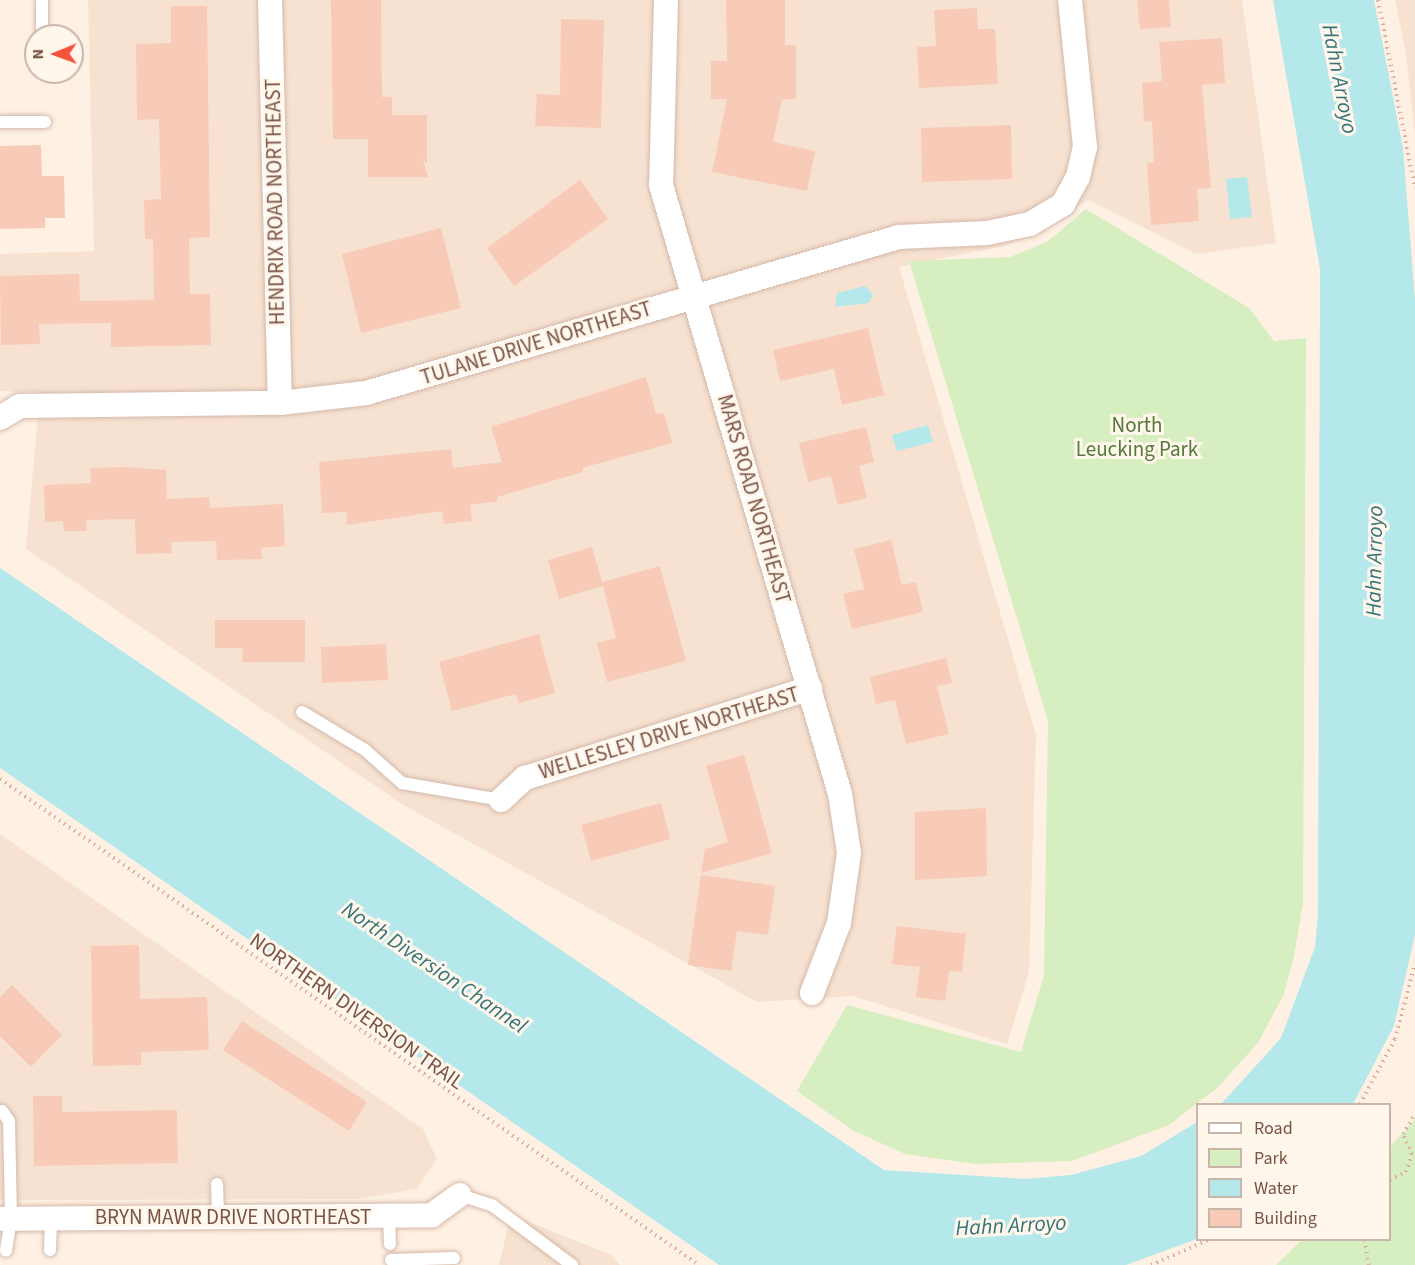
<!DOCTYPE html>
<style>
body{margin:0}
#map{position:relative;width:1415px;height:1265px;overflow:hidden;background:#fef1e3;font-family:"Source Sans 3",sans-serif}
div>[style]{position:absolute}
.residential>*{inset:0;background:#f7e2d1}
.green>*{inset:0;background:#d7eec0}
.water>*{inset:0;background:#b5e8ea}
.building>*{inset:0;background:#f7cbb8}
.path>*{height:4px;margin-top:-2px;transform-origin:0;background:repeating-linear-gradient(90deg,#dcae9b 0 1.5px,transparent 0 6px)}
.roads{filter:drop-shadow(0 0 2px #d4b9ab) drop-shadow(0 0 2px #d4b9ab)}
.lane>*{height:12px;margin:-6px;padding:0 6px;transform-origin:6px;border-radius:6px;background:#fff}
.street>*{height:24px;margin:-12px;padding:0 12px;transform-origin:12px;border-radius:12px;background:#fff}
span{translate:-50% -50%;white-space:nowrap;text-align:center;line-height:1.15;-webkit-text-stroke:6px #fff6ec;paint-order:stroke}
.street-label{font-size:21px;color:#7a5446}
.park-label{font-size:21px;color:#537a3a}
.water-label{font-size:22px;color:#357479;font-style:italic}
.legend{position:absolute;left:1196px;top:1103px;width:195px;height:138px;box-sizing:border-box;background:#fff6ec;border:2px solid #cab5aa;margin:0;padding:8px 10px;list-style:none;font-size:18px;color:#7a5446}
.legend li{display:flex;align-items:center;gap:12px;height:30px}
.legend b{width:30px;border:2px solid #cab5aa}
.north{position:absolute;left:24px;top:24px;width:60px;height:60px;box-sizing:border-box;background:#fff6ec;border:2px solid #cab5aa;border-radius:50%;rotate:269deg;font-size:16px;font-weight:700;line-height:24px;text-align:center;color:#7a5446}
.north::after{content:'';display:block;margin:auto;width:21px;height:27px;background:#f5543c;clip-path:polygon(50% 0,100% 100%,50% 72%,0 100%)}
</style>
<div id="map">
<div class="residential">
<i style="clip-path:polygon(88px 0,1242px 0,1276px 243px,1196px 254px,1088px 200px,1031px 236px,1003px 246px,899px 267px,1036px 735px,1029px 972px,1007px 1044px,853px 996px,757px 1002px,405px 806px,26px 549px,40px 392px,0 391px,0 254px,94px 251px)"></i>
<i style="clip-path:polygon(1395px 0,1415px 0,1415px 135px,1406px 54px)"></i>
<i style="clip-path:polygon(0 834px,423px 1129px,437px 1159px,417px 1189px,357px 1199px,0 1200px)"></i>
<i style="clip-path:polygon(511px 1215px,611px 1255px,620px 1265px,499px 1265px)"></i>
</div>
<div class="green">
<i style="clip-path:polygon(1086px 209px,1249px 308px,1274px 341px,1306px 338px,1303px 903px,1294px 956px,1284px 994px,1258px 1043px,1218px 1087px,1169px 1125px,1072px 1161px,975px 1164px,905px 1154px,852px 1130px,797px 1091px,847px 1005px,1021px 1052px,1044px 975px,1048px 721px,909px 261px,1010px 257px,1047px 242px)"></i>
<i style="clip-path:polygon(1415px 1119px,1415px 1265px,1276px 1265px,1302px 1240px,1390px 1240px,1390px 1147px)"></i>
</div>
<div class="water">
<i style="clip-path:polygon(1273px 0,1374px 0,1403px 148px,1415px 300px,1415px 935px,1394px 1026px,1353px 1104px,1221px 1104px,1281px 1038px,1315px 947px,1318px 914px,1320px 269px)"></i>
<i style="clip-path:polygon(1247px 177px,1252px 217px,1230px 219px,1226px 179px)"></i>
<i style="clip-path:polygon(865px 286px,873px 294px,869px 303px,835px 307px,837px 293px)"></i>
<i style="clip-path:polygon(928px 425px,933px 442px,897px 451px,892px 435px)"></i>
<i style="clip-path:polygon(0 568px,884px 1170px,1024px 1179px,1071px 1175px,1141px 1156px,1197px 1122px,1197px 1239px,1126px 1265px,719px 1265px,0 768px)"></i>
</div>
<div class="building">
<i style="clip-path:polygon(331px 0,381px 0,382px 97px,392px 97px,392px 115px,427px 115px,427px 164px,423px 159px,428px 177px,368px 177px,368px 139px,333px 139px)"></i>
<i style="clip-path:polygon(726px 0,785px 0,785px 45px,796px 45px,796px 99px,782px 99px,773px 142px,815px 151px,807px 191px,712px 172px,727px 99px,711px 99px,711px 61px,727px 61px)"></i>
<i style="clip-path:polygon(1137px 0,1169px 0,1171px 27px,1140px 29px)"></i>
<i style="clip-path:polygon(171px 6px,207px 6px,210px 237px,189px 238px,190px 294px,210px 294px,211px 345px,111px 347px,111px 323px,39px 324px,40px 344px,1px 345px,0 276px,79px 274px,80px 301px,154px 300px,153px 239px,145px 239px,144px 200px,161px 199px,159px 119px,137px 120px,136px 44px,171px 43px)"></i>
<i style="clip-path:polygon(977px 8px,978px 29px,995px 29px,998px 84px,919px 88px,917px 47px,936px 46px,934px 10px)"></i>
<i style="clip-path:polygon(561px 19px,604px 20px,601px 128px,535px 126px,537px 94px,560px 95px)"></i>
<i style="clip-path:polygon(1222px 38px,1225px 83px,1202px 85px,1211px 188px,1197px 189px,1199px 221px,1151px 225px,1147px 163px,1154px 162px,1152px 121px,1144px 122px,1142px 83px,1162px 81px,1159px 42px)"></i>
<i style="clip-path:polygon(1011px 125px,1012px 179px,922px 182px,921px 128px)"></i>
<i style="clip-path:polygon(41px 145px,42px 176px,64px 176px,65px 218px,45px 218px,45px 228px,0 229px,0 146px)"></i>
<i style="clip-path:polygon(580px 180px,608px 219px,514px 286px,487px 248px)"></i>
<i style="clip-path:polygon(441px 228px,461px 308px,361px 333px,342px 254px)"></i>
<i style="clip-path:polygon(868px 328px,884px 395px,842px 405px,834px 369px,780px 381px,773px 350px)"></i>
<i style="clip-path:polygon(646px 377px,656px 414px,664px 413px,672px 443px,582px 468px,583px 472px,497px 497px,498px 501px,470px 505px,472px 521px,444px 524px,442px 511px,347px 525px,346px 512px,322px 513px,319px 462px,451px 449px,453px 468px,502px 462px,491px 427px)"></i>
<i style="clip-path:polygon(866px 427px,874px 462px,859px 466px,867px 498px,838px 505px,831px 476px,808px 482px,799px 443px)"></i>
<i style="clip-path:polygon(124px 467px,166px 470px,167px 499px,209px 497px,210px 508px,283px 504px,285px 546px,261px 548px,262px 559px,217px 560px,216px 541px,171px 542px,172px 553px,136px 554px,135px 519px,86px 520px,87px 531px,64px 531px,63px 521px,45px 522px,44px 485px,91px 483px,90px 468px)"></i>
<i style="clip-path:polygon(891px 540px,902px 585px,916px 582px,923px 612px,852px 629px,843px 594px,864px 589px,854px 549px)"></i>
<i style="clip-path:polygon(592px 547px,602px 582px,660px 566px,686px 661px,607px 682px,597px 643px,616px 638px,603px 586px,559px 599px,548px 560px)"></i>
<i style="clip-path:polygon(215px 620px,305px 620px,305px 662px,242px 662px,243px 648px,215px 648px)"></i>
<i style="clip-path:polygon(539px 634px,555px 693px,519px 703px,516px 694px,452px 711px,439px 662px)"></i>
<i style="clip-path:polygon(386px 644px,388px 680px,322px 683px,321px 647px)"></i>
<i style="clip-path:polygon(946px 658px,952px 683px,937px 686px,949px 734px,906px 744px,895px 700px,876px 704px,870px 677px)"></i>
<i style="clip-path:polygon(744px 755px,772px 853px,701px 873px,705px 849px,728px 842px,706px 766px)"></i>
<i style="clip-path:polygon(661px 803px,670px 839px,591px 861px,581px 825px)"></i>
<i style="clip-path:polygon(986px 808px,987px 876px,915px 880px,915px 812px)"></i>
<i style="clip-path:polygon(701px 875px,775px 886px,768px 935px,737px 931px,731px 971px,688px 965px)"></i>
<i style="clip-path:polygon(897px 926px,966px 934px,962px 972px,949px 971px,945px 1001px,916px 997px,920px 967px,892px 964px)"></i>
<i style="clip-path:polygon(139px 945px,140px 999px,207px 997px,209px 1050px,141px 1052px,141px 1065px,93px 1066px,91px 946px)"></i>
<i style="clip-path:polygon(12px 985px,62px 1035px,31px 1067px,0 1036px,0 997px)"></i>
<i style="clip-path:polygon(242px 1021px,367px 1102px,349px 1131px,223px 1050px)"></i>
<i style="clip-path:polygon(33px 1096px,62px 1096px,62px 1112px,177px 1110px,178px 1163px,34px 1166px)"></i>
</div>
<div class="path">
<i style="left:1378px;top:0;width:192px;rotate:78.9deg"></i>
<i style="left:0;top:779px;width:851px;rotate:34.81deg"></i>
<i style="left:1360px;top:1104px;width:74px;rotate:-61.7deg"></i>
<i style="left:1395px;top:1039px;width:78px;rotate:-75.1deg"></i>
<i style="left:1390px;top:1180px;width:18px;rotate:-27deg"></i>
<i style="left:1406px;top:1172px;width:19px;rotate:-72deg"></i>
<i style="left:1412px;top:1154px;width:22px;rotate:-114deg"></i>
<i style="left:1403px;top:1134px;width:23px;rotate:-59deg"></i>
<i style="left:1365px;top:1240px;width:25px;rotate:81deg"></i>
<i style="left:1151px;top:1265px;width:62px;rotate:-23.7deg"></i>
</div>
<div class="roads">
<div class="lane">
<i style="left:42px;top:0;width:36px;rotate:90deg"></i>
<i style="left:0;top:122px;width:45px"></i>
<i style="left:302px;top:712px;width:74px;rotate:31.1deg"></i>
<i style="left:365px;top:750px;width:50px;rotate:41.7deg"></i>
<i style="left:402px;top:783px;width:100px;rotate:9.7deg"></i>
<i style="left:2px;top:1111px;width:12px;rotate:55deg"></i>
<i style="left:9px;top:1121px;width:98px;rotate:88.8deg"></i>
<i style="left:11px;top:1219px;width:32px;rotate:99deg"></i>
<i style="left:217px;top:1184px;width:33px;rotate:88deg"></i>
<i style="left:460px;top:1195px;width:35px;rotate:18deg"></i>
<i style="left:493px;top:1206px;width:99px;rotate:36.8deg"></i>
<i style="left:389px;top:1216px;width:28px;rotate:88deg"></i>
<i style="left:50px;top:1250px;width:32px;rotate:-88deg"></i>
<i style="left:391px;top:1260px;width:63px;rotate:-1.8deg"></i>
</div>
<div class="street">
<i style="left:270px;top:0;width:403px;rotate:88.6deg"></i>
<i style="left:666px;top:0;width:185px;rotate:91.5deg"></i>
<i style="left:661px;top:185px;width:635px;rotate:73.62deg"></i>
<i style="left:840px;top:794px;width:60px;rotate:81.3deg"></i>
<i style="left:849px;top:853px;width:71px;rotate:98.1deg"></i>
<i style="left:839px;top:923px;width:75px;rotate:111.1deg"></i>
<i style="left:0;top:418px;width:23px;rotate:-31deg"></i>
<i style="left:20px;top:406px;width:260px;rotate:-0.7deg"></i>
<i style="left:280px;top:403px;width:87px;rotate:-6.6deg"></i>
<i style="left:366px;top:393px;width:555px;rotate:-16.31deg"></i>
<i style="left:899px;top:237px;width:88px;rotate:-2.6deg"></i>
<i style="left:987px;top:233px;width:44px;rotate:-11.8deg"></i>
<i style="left:1030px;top:224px;width:39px;rotate:-31deg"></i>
<i style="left:1063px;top:204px;width:31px;rotate:-61deg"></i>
<i style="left:1078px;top:177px;width:31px;rotate:-77deg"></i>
<i style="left:1085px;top:147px;width:148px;rotate:-95.8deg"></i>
<i style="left:501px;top:800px;width:33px;rotate:-43deg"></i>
<i style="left:525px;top:778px;width:299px;rotate:-17.5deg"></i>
<i style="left:0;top:1219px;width:432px;rotate:-0.5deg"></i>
<i style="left:432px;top:1215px;width:34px;rotate:-36deg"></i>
</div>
</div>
<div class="street-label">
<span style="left:275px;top:202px;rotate:-91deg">HENDRIX ROAD NORTHEAST</span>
<span style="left:536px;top:343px;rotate:-17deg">TULANE DRIVE NORTHEAST</span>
<span style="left:754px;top:499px;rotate:74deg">MARS ROAD NORTHEAST</span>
<span style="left:669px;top:733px;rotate:-17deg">WELLESLEY DRIVE NORTHEAST</span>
<span style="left:357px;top:1011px;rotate:35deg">NORTHERN DIVERSION TRAIL</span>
<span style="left:233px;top:1217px">BRYN MAWR DRIVE NORTHEAST</span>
</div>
<div class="park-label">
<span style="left:1137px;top:437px">North<br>Leucking Park</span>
</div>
<div class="water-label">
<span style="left:1339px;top:79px;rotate:79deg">Hahn Arroyo</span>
<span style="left:1375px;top:561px;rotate:-89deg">Hahn Arroyo</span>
<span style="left:434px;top:968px;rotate:34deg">North Diversion Channel</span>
<span style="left:1011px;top:1226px;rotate:-3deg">Hahn Arroyo</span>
</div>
<ul class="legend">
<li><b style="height:8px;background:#fff"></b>Road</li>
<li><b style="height:16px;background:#d7eec0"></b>Park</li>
<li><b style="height:16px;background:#b5e8ea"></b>Water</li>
<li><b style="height:16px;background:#f7cbb8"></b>Building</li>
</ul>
<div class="north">N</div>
</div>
